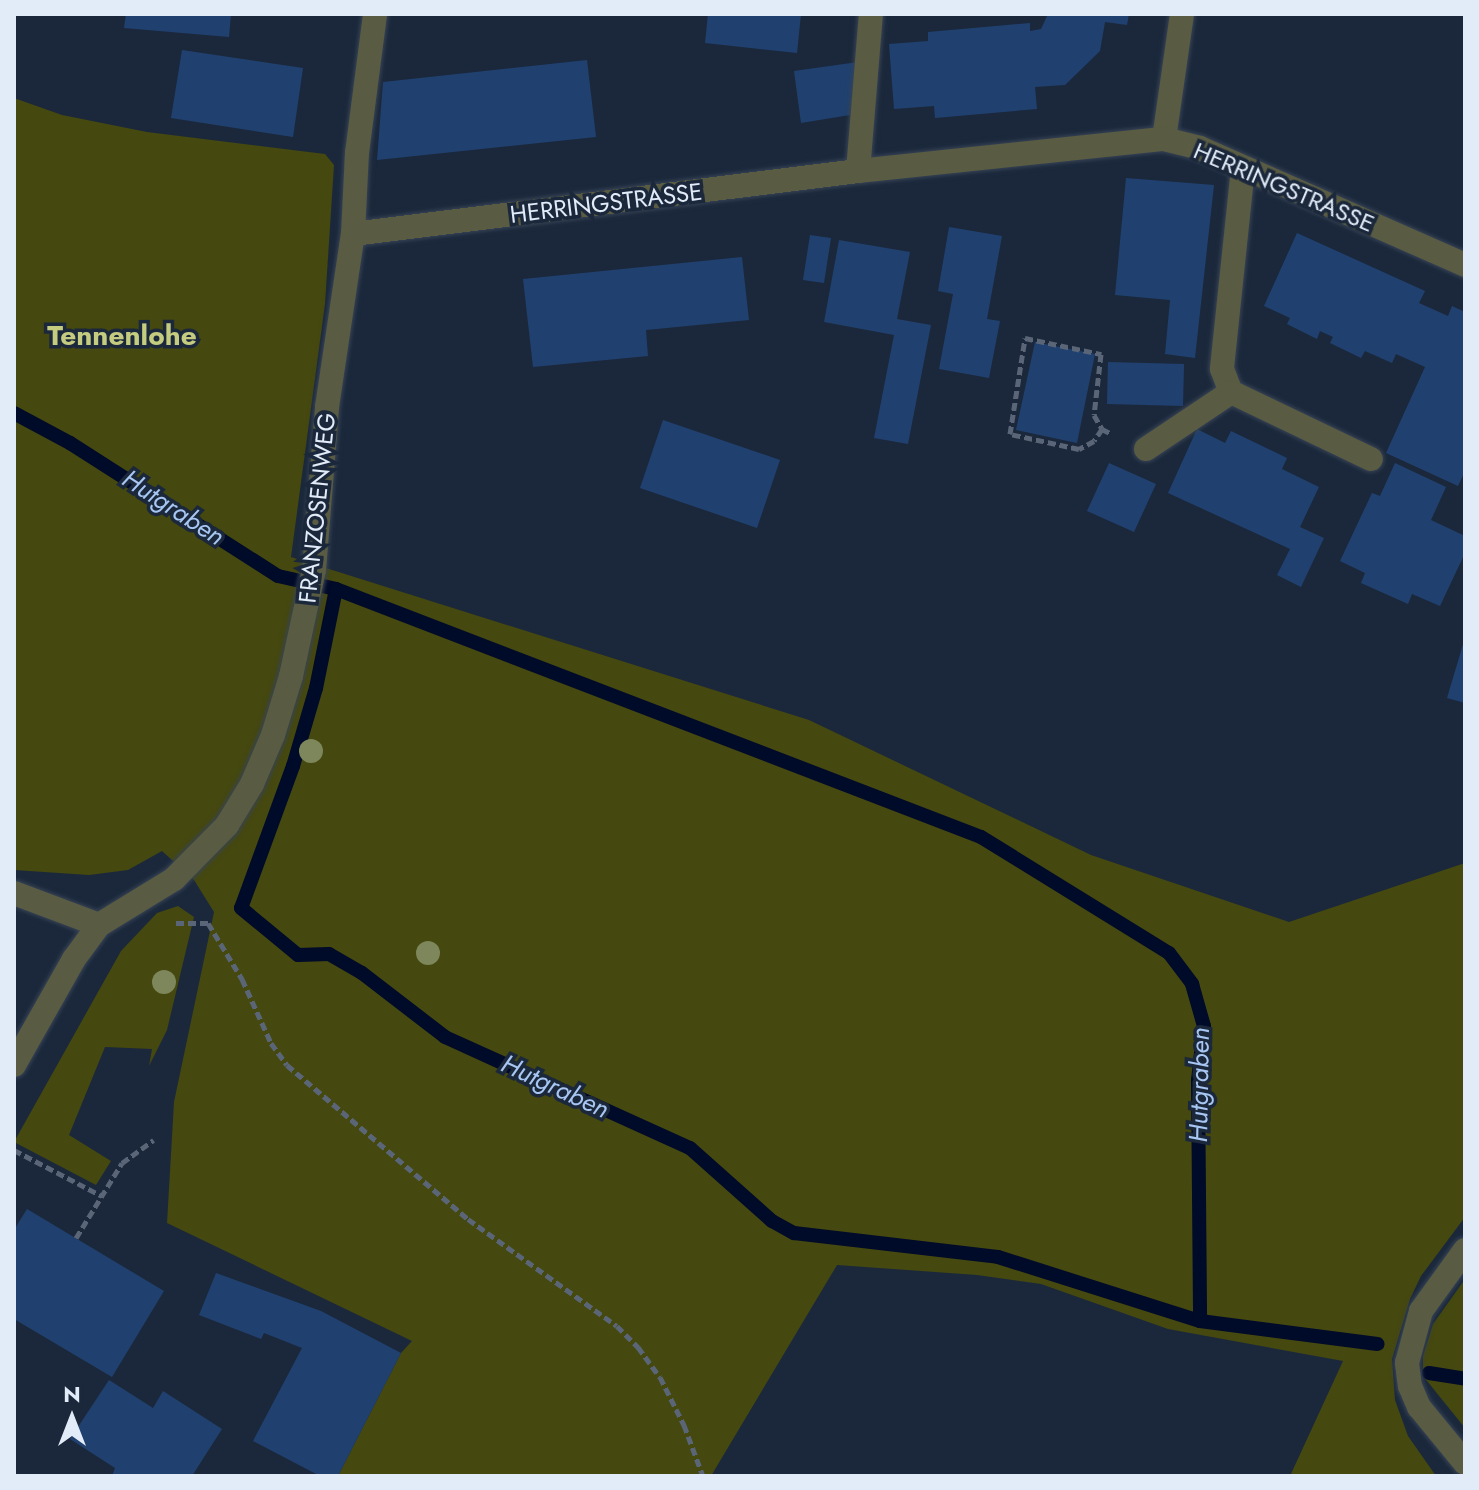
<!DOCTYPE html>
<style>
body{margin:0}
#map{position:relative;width:1479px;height:1490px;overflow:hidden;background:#1b283b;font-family:Jost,sans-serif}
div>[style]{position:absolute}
.green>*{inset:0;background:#45480f}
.stream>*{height:14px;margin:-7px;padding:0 7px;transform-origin:7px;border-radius:7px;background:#000a29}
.building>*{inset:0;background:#20416f}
.path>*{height:5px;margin-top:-2.5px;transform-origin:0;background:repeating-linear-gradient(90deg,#5a6677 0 8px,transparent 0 12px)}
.roads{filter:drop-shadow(0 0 2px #374355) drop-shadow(0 0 2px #374355)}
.minor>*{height:24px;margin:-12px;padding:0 12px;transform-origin:12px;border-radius:12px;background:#595c42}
.trees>*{width:24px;height:24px;margin:-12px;border-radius:50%;background:#7d875b}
span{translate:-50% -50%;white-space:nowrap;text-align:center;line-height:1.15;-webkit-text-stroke:7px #1b283b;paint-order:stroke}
.street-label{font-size:24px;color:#e2ebf8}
.water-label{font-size:26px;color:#a7c6f2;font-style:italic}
.quarter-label{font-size:28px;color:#c6cc7f;font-weight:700}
.frame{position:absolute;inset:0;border:16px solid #e2ebf8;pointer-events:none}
.north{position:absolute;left:32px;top:1378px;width:80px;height:80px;-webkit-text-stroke:6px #1b283b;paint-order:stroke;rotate:0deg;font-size:22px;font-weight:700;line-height:32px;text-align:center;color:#e2ebf8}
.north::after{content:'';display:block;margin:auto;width:28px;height:36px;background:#e2ebf8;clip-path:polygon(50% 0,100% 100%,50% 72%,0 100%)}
</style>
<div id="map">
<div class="green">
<i style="clip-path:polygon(14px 98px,62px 115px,147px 132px,325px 154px,334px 165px,325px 304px,291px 557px,809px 720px,1091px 855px,1289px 922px,1465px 863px,1465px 1217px,1421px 1276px,1410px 1299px,1392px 1359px,1395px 1400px,1408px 1436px,1436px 1476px,1290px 1476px,1343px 1361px,1168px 1329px,1041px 1284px,977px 1275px,837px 1265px,711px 1476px,338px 1476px,401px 1353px,412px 1341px,167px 1223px,174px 1102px,214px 912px,194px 880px,162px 851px,128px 870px,89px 875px,14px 870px)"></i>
<i style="clip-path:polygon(178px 906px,194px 917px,167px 1030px,149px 1066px,152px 1049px,105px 1047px,69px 1135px,111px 1161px,96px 1185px,14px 1142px,121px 951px,157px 913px)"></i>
<i style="clip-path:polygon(1465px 1279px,1465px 1428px,1423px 1376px,1423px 1356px,1433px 1324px)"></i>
</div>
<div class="stream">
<i style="left:14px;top:413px;width:64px;rotate:28.2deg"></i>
<i style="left:70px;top:443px;width:247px;rotate:32.6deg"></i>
<i style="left:278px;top:576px;width:59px;rotate:12.6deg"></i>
<i style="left:336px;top:589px;width:101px;rotate:101.4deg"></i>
<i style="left:316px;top:688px;width:81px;rotate:106.4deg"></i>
<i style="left:293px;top:766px;width:151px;rotate:110.1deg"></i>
<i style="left:241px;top:908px;width:74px;rotate:39.5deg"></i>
<i style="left:298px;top:955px;width:31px;rotate:-2deg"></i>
<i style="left:329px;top:954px;width:38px;rotate:30deg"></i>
<i style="left:362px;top:973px;width:105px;rotate:37.6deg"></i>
<i style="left:445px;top:1037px;width:269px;rotate:24.4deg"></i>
<i style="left:690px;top:1148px;width:110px;rotate:41.7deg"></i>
<i style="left:772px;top:1221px;width:25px;rotate:29deg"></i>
<i style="left:794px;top:1233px;width:205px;rotate:6.7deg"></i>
<i style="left:998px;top:1257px;width:212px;rotate:17.6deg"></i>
<i style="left:1200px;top:1321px;width:179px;rotate:7.4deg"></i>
<i style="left:336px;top:589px;width:691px;rotate:21.03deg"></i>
<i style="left:981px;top:837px;width:221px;rotate:31.7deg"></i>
<i style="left:1169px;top:953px;width:39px;rotate:53deg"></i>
<i style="left:1192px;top:984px;width:44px;rotate:74.1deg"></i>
<i style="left:1204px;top:1026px;width:54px;rotate:96.3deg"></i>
<i style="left:1198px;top:1080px;width:241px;rotate:89.5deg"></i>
<i style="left:1429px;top:1373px;width:36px;rotate:9deg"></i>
</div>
<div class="building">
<i style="clip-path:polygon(126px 14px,231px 14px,229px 37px,124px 28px)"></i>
<i style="clip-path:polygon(708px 14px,801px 14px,797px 53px,705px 43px)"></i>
<i style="clip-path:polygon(1048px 14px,1129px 14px,1127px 25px,1105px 22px,1100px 51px,1065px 85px,1035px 87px,1037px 109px,935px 118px,934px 106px,894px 109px,889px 44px,928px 41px,928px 32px,1030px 23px,1030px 31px,1041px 29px)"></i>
<i style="clip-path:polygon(182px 50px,303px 68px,293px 137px,171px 118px)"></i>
<i style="clip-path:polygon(587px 60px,596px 137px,377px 160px,383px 82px)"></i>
<i style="clip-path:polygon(858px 62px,850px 115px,801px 123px,794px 71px)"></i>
<i style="clip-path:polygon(1126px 178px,1214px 185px,1195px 358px,1165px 354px,1170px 300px,1115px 295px)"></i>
<i style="clip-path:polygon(949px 227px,1002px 236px,987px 319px,1000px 321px,989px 378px,939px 369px,953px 294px,938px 291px)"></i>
<i style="clip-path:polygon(1297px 233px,1425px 291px,1419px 303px,1448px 316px,1452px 306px,1465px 312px,1465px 471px,1458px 486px,1386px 453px,1425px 367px,1396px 354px,1392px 363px,1365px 351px,1361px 358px,1330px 343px,1333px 337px,1320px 331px,1317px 339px,1287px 324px,1290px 318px,1264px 306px)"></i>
<i style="clip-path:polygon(810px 235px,831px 238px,824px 283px,803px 280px)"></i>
<i style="clip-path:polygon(839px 240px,910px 252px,897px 319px,931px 325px,908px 444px,874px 438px,894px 335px,824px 322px)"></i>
<i style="clip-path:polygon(742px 257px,749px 320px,646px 330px,648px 356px,533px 367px,523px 279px)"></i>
<i style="clip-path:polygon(1035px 342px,1095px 354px,1077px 443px,1016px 430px)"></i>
<i style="clip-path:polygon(1108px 362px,1184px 364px,1183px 406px,1107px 404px)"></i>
<i style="clip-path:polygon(663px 420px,780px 460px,757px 528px,640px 488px)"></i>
<i style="clip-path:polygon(1197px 429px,1225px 443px,1231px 431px,1287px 458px,1282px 469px,1319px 487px,1300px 527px,1324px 538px,1301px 587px,1277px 575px,1290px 549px,1168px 493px)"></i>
<i style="clip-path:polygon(1109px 463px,1156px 484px,1134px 532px,1087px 511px)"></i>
<i style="clip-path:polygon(1395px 463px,1446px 487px,1431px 520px,1465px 536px,1465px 553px,1440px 606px,1412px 594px,1408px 604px,1361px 583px,1365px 573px,1340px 561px,1372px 493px,1380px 496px)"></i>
<i style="clip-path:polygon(1464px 641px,1465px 641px,1465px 703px,1447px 698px)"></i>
<i style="clip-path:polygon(27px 1209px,164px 1291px,112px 1377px,14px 1319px,14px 1230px)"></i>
<i style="clip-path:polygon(216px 1273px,321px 1311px,401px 1353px,338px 1476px,320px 1476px,253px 1441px,302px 1348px,264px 1333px,261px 1339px,199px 1315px)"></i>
<i style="clip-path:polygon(109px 1380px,153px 1408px,163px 1391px,222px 1429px,192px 1476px,112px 1476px,115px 1468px,70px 1439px)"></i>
</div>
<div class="path">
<i style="left:1102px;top:429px;width:14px;rotate:124deg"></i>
<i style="left:1094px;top:441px;width:17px;rotate:152deg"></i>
<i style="left:1079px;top:449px;width:71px;rotate:-167.7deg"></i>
<i style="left:1010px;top:434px;width:97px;rotate:-81.1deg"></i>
<i style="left:1025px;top:338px;width:78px;rotate:11.9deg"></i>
<i style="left:1101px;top:354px;width:61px;rotate:96.5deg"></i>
<i style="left:1094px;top:415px;width:16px;rotate:60deg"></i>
<i style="left:1102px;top:429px;width:11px;rotate:27deg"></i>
<i style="left:176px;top:923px;width:32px"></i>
<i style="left:208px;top:923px;width:66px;rotate:58.7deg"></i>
<i style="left:242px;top:979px;width:70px;rotate:65.6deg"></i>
<i style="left:271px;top:1043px;width:27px;rotate:54deg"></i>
<i style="left:287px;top:1065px;width:238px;rotate:40.4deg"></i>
<i style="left:468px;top:1219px;width:183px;rotate:35.7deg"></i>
<i style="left:617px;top:1326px;width:30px;rotate:45deg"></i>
<i style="left:638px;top:1347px;width:37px;rotate:54deg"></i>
<i style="left:660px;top:1377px;width:54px;rotate:63.4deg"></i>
<i style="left:684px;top:1425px;width:54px;rotate:69.6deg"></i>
<i style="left:14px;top:1150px;width:99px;rotate:27.6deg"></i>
<i style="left:76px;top:1238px;width:88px;rotate:-58.5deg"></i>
<i style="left:122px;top:1163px;width:39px;rotate:-36deg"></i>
</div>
<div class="roads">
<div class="minor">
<i style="left:1164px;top:139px;width:126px;rotate:-81.8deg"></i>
<i style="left:1243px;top:168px;width:202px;rotate:96deg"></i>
<i style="left:1222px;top:369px;width:25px;rotate:69deg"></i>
<i style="left:1231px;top:392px;width:155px;rotate:25.6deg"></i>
<i style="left:858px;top:171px;width:158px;rotate:-85.3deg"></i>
<i style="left:353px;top:234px;width:509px;rotate:-7.11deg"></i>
<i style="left:858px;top:171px;width:308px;rotate:-6deg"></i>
<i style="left:1164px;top:139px;width:37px;rotate:14deg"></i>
<i style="left:1200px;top:148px;width:290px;rotate:23.8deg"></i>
<i style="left:1146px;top:449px;width:102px;rotate:-33.8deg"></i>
<i style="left:14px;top:893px;width:91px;rotate:20.6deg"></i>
<i style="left:14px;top:1065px;width:122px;rotate:-60.5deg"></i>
<i style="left:74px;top:959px;width:42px;rotate:-53.7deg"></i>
<i style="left:99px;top:925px;width:88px;rotate:-31.5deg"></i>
<i style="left:174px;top:879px;width:76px;rotate:-45.5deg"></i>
<i style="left:227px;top:825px;width:48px;rotate:-58.6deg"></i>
<i style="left:252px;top:784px;width:53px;rotate:-66.8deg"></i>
<i style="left:273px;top:735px;width:62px;rotate:-73deg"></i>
<i style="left:291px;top:676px;width:108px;rotate:-77.8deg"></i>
<i style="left:314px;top:570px;width:164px;rotate:-85.4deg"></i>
<i style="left:327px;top:407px;width:175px;rotate:-81.5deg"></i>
<i style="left:353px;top:234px;width:81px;rotate:-87.2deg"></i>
<i style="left:357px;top:153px;width:140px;rotate:-82.6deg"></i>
<i style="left:1465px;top:1250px;width:75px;rotate:125.8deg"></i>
<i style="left:1421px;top:1311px;width:54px;rotate:105.1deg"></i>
<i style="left:1407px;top:1363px;width:23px;rotate:83deg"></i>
<i style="left:1410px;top:1386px;width:23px;rotate:67deg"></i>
<i style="left:1419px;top:1407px;width:72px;rotate:50.6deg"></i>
</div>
</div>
<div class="trees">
<i style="left:311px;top:751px"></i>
<i style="left:428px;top:953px"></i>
<i style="left:164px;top:982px"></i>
</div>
<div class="street-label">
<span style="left:1284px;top:187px;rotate:23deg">HERRINGSTRASSE</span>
<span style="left:606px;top:203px;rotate:-7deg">HERRINGSTRASSE</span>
<span style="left:317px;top:508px;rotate:-84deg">FRANZOSENWEG</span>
</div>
<div class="water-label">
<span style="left:173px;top:508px;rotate:33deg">Hutgraben</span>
<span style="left:1200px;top:1085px;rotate:-89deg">Hutgraben</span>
<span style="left:555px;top:1087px;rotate:25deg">Hutgraben</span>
</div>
<div class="quarter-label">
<span style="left:122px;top:336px">Tennenlohe</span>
</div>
<div class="frame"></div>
<div class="north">N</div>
</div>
